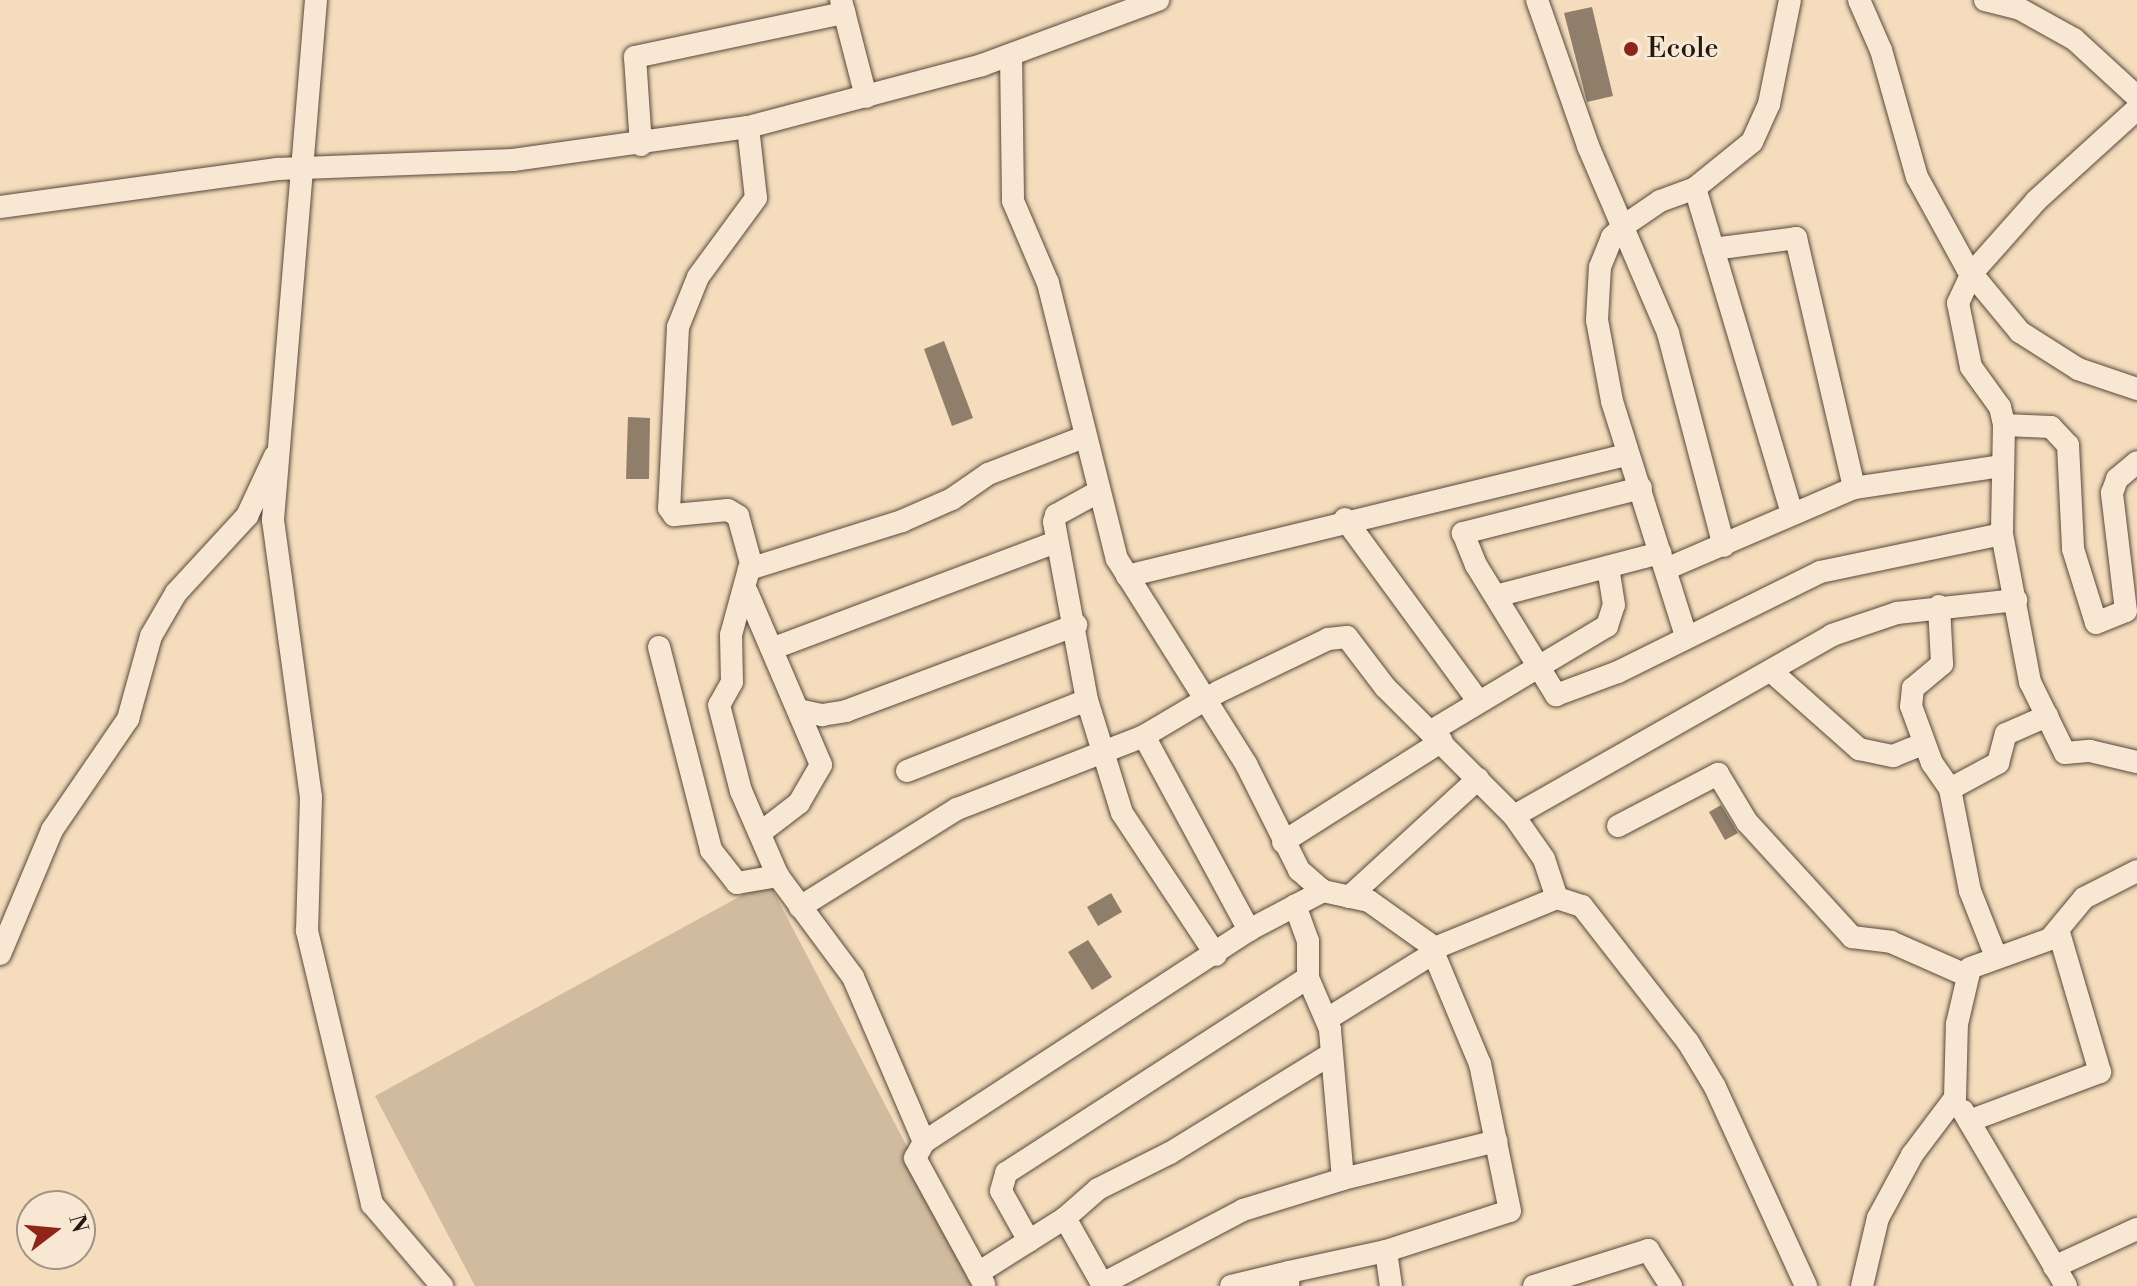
<!DOCTYPE html>
<style>
body{margin:0}
#map{position:relative;width:2137px;height:1286px;overflow:hidden;background:#f4dcbc;font-family:"Libre Bodoni",serif}
div>[style]{position:absolute}
.green>*{inset:0;background:#d0bb9f}
.building>*{inset:0;background:#8f7e69}
.roads{filter:drop-shadow(0 0 2px #564a3b) drop-shadow(0 0 2px #564a3b)}
.street>*{height:22px;margin:-11px;padding:0 11px;transform-origin:11px;border-radius:11px;background:#f8e8d3}
.dots>*{width:22px;height:22px;translate:-50% -50%;box-sizing:border-box;border:4px solid #f8e8d3;border-radius:50%}
span{translate:-50% -50%;white-space:nowrap;text-align:center;line-height:1.15;-webkit-text-stroke:6px #f8e8d3;paint-order:stroke}
.poi-label{font-size:28px;color:#211910}
.left{translate:0 -50%;text-align:left}
.north{position:absolute;left:16px;top:1190px;width:80px;height:80px;box-sizing:border-box;background:#f8e8d3;border:2px solid #a29585;border-radius:50%;rotate:74deg;font-size:22px;font-weight:700;line-height:32px;text-align:center;color:#211910}
.north::after{content:'';display:block;margin:auto;width:28px;height:36px;background:#8f2418;clip-path:polygon(50% 0,100% 100%,50% 72%,0 100%)}
</style>
<div id="map">
<div class="green">
<i style="clip-path:polygon(768px 881px,980px 1286px,475px 1286px,375px 1096px)"></i>
</div>
<div class="building">
<i style="clip-path:polygon(1592px 7px,1613px 96px,1587px 102px,1564px 13px)"></i>
<i style="clip-path:polygon(944px 341px,973px 418px,952px 426px,924px 349px)"></i>
<i style="clip-path:polygon(628px 417px,650px 418px,649px 479px,626px 479px)"></i>
<i style="clip-path:polygon(1721px 805px,1738px 833px,1725px 840px,1709px 812px)"></i>
<i style="clip-path:polygon(1111px 893px,1122px 912px,1098px 926px,1087px 907px)"></i>
<i style="clip-path:polygon(1088px 940px,1112px 977px,1092px 990px,1068px 952px)"></i>
</div>
<div class="roads">
<div class="street">
<i style="left:316px;top:0;width:522px;rotate:94.73deg"></i>
<i style="left:273px;top:520px;width:280px;rotate:82.2deg"></i>
<i style="left:311px;top:797px;width:134px;rotate:91.7deg"></i>
<i style="left:307px;top:931px;width:281px;rotate:76.6deg"></i>
<i style="left:372px;top:1204px;width:108px;rotate:49.5deg"></i>
<i style="left:841px;top:0;width:100px;rotate:75.5deg"></i>
<i style="left:1537px;top:0;width:155px;rotate:70.7deg"></i>
<i style="left:1588px;top:146px;width:203px;rotate:66.8deg"></i>
<i style="left:1668px;top:333px;width:220px;rotate:75.3deg"></i>
<i style="left:1859px;top:0;width:55px;rotate:66.3deg"></i>
<i style="left:1881px;top:50px;width:132px;rotate:74.2deg"></i>
<i style="left:1917px;top:177px;width:104px;rotate:61.2deg"></i>
<i style="left:1967px;top:268px;width:83px;rotate:50.4deg"></i>
<i style="left:2020px;top:332px;width:69px;rotate:32.5deg"></i>
<i style="left:2078px;top:369px;width:62px;rotate:18.7deg"></i>
<i style="left:1985px;top:0;width:34px;rotate:14deg"></i>
<i style="left:2018px;top:8px;width:64px;rotate:29deg"></i>
<i style="left:2074px;top:39px;width:86px;rotate:42.6deg"></i>
<i style="left:1011px;top:55px;width:146px;rotate:89.2deg"></i>
<i style="left:1013px;top:201px;width:89px;rotate:66.9deg"></i>
<i style="left:1048px;top:283px;width:284px;rotate:76deg"></i>
<i style="left:1117px;top:559px;width:242px;rotate:57.8deg"></i>
<i style="left:1246px;top:764px;width:119px;rotate:63.4deg"></i>
<i style="left:1299px;top:870px;width:32px;rotate:41deg"></i>
<i style="left:1323px;top:891px;width:47px;rotate:12.3deg"></i>
<i style="left:1369px;top:901px;width:81px;rotate:35.5deg"></i>
<i style="left:1435px;top:948px;width:132px;rotate:-22.3deg"></i>
<i style="left:1557px;top:898px;width:26px;rotate:18deg"></i>
<i style="left:1582px;top:906px;width:172px;rotate:52.1deg"></i>
<i style="left:1688px;top:1042px;width:52px;rotate:59deg"></i>
<i style="left:1715px;top:1087px;width:219px;rotate:65.4deg"></i>
<i style="left:2137px;top:109px;width:137px;rotate:137.7deg"></i>
<i style="left:2036px;top:201px;width:96px;rotate:131.6deg"></i>
<i style="left:1972px;top:273px;width:33px;rotate:115deg"></i>
<i style="left:1958px;top:303px;width:65px;rotate:78.5deg"></i>
<i style="left:1971px;top:367px;width:49px;rotate:54.1deg"></i>
<i style="left:2000px;top:407px;width:18px;rotate:77deg"></i>
<i style="left:2004px;top:425px;width:109px;rotate:91.1deg"></i>
<i style="left:2002px;top:534px;width:151px;rotate:79.3deg"></i>
<i style="left:2030px;top:682px;width:79px;rotate:63.8deg"></i>
<i style="left:2065px;top:753px;width:25px;rotate:-5deg"></i>
<i style="left:2090px;top:751px;width:48px;rotate:13.2deg"></i>
<i style="left:748px;top:127px;width:71px;rotate:83.6deg"></i>
<i style="left:756px;top:198px;width:98px;rotate:126.3deg"></i>
<i style="left:698px;top:277px;width:54px;rotate:111.8deg"></i>
<i style="left:678px;top:327px;width:181px;rotate:92.8deg"></i>
<i style="left:669px;top:508px;width:9px;rotate:54deg"></i>
<i style="left:674px;top:515px;width:54px;rotate:-5.3deg"></i>
<i style="left:728px;top:510px;width:12px;rotate:31deg"></i>
<i style="left:738px;top:516px;width:53px;rotate:74.6deg"></i>
<i style="left:641px;top:145px;width:88px;rotate:-93.9deg"></i>
<i style="left:635px;top:57px;width:214px;rotate:-11.9deg"></i>
<i style="left:1695px;top:188px;width:340px;rotate:73.4deg"></i>
<i style="left:0;top:207px;width:280px;rotate:-7.8deg"></i>
<i style="left:277px;top:169px;width:236px;rotate:-2.2deg"></i>
<i style="left:513px;top:160px;width:237px;rotate:-8deg"></i>
<i style="left:748px;top:127px;width:242px;rotate:-14.8deg"></i>
<i style="left:982px;top:65px;width:188px;rotate:-20.3deg"></i>
<i style="left:1713px;top:249px;width:84px;rotate:-7.5deg"></i>
<i style="left:1796px;top:238px;width:257px;rotate:76.9deg"></i>
<i style="left:2004px;top:425px;width:47px;rotate:2.4deg"></i>
<i style="left:2051px;top:427px;width:25px;rotate:47deg"></i>
<i style="left:2068px;top:445px;width:104px;rotate:87.2deg"></i>
<i style="left:2073px;top:549px;width:77px;rotate:72.7deg"></i>
<i style="left:2096px;top:623px;width:32px;rotate:-22deg"></i>
<i style="left:2126px;top:611px;width:119px;rotate:-96.8deg"></i>
<i style="left:2112px;top:493px;width:15px;rotate:-70deg"></i>
<i style="left:2117px;top:479px;width:26px;rotate:-40deg"></i>
<i style="left:1084px;top:437px;width:103px;rotate:158.9deg"></i>
<i style="left:988px;top:474px;width:44px;rotate:145.2deg"></i>
<i style="left:952px;top:499px;width:55px;rotate:156.3deg"></i>
<i style="left:902px;top:521px;width:160px;rotate:162.6deg"></i>
<i style="left:749px;top:569px;width:68px;rotate:105.3deg"></i>
<i style="left:731px;top:635px;width:47px;rotate:88.8deg"></i>
<i style="left:732px;top:682px;width:26px;rotate:119deg"></i>
<i style="left:719px;top:705px;width:89px;rotate:75.7deg"></i>
<i style="left:741px;top:791px;width:93px;rotate:66.5deg"></i>
<i style="left:778px;top:876px;width:126px;rotate:53.4deg"></i>
<i style="left:853px;top:977px;width:180px;rotate:66.7deg"></i>
<i style="left:924px;top:1142px;width:388px;rotate:-33.1deg"></i>
<i style="left:1249px;top:930px;width:84px;rotate:-27.8deg"></i>
<i style="left:1641px;top:488px;width:184px;rotate:165.8deg"></i>
<i style="left:1463px;top:533px;width:35px;rotate:68deg"></i>
<i style="left:1476px;top:565px;width:153px;rotate:58.4deg"></i>
<i style="left:1556px;top:695px;width:66px;rotate:-20.4deg"></i>
<i style="left:1618px;top:672px;width:225px;rotate:-26.3deg"></i>
<i style="left:1820px;top:572px;width:186px;rotate:-11.8deg"></i>
<i style="left:1098px;top:492px;width:48px;rotate:151.3deg"></i>
<i style="left:1056px;top:515px;width:7px;rotate:106deg"></i>
<i style="left:1054px;top:522px;width:181px;rotate:79.5deg"></i>
<i style="left:1087px;top:700px;width:118px;rotate:72.8deg"></i>
<i style="left:1122px;top:813px;width:170px;rotate:56.5deg"></i>
<i style="left:1345px;top:519px;width:225px;rotate:53.8deg"></i>
<i style="left:1666px;top:569px;width:205px;rotate:-23.3deg"></i>
<i style="left:1854px;top:488px;width:150px;rotate:-8.5deg"></i>
<i style="left:1127px;top:576px;width:513px;rotate:-13.63deg"></i>
<i style="left:747px;top:592px;width:188px;rotate:66.8deg"></i>
<i style="left:821px;top:765px;width:44px;rotate:120.1deg"></i>
<i style="left:799px;top:803px;width:49px;rotate:142.4deg"></i>
<i style="left:1496px;top:596px;width:170px;rotate:-14.7deg"></i>
<i style="left:1939px;top:606px;width:58px;rotate:87deg"></i>
<i style="left:1942px;top:664px;width:38px;rotate:140deg"></i>
<i style="left:1913px;top:688px;width:18px;rotate:96deg"></i>
<i style="left:1911px;top:706px;width:61px;rotate:69.8deg"></i>
<i style="left:1932px;top:763px;width:32px;rotate:55deg"></i>
<i style="left:1686px;top:636px;width:246px;rotate:-107.5deg"></i>
<i style="left:1612px;top:401px;width:82px;rotate:-100.5deg"></i>
<i style="left:1597px;top:320px;width:53px;rotate:-86.8deg"></i>
<i style="left:1600px;top:267px;width:32px;rotate:-68deg"></i>
<i style="left:1612px;top:237px;width:18px;rotate:-43deg"></i>
<i style="left:1625px;top:225px;width:42px;rotate:-34.4deg"></i>
<i style="left:1660px;top:201px;width:37px;rotate:-20deg"></i>
<i style="left:1695px;top:188px;width:73px;rotate:-38.9deg"></i>
<i style="left:1752px;top:142px;width:42px;rotate:-65.9deg"></i>
<i style="left:1769px;top:104px;width:106px;rotate:-78.6deg"></i>
<i style="left:659px;top:647px;width:210px;rotate:75.6deg"></i>
<i style="left:711px;top:850px;width:42px;rotate:51.8deg"></i>
<i style="left:737px;top:883px;width:42px;rotate:-9.7deg"></i>
<i style="left:774px;top:648px;width:299px;rotate:-20.6deg"></i>
<i style="left:1771px;top:671px;width:118px;rotate:41.6deg"></i>
<i style="left:1859px;top:749px;width:35px;rotate:12deg"></i>
<i style="left:1893px;top:756px;width:32px;rotate:-22deg"></i>
<i style="left:798px;top:710px;width:25px;rotate:12deg"></i>
<i style="left:822px;top:715px;width:24px;rotate:-9deg"></i>
<i style="left:846px;top:711px;width:246px;rotate:-20.5deg"></i>
<i style="left:1433px;top:730px;width:203px;rotate:-30.9deg"></i>
<i style="left:1607px;top:626px;width:22px;rotate:-72deg"></i>
<i style="left:1614px;top:605px;width:38px;rotate:-99deg"></i>
<i style="left:1144px;top:736px;width:86px;rotate:-30.7deg"></i>
<i style="left:1218px;top:692px;width:122px;rotate:-25.7deg"></i>
<i style="left:1328px;top:639px;width:19px;rotate:-6deg"></i>
<i style="left:1347px;top:637px;width:63px;rotate:52.8deg"></i>
<i style="left:1385px;top:687px;width:182px;rotate:45deg"></i>
<i style="left:1514px;top:816px;width:52px;rotate:55.1deg"></i>
<i style="left:1544px;top:859px;width:41px;rotate:71.6deg"></i>
<i style="left:907px;top:771px;width:193px;rotate:-21.5deg"></i>
<i style="left:1514px;top:816px;width:366px;rotate:-29.6deg"></i>
<i style="left:1832px;top:635px;width:69px;rotate:-18.7deg"></i>
<i style="left:1897px;top:613px;width:120px;rotate:-6.2deg"></i>
<i style="left:1618px;top:826px;width:113px;rotate:-27.5deg"></i>
<i style="left:1718px;top:774px;width:56px;rotate:58.9deg"></i>
<i style="left:1747px;top:822px;width:156px;rotate:47.6deg"></i>
<i style="left:1852px;top:937px;width:39px;rotate:7deg"></i>
<i style="left:1891px;top:942px;width:84px;rotate:23.8deg"></i>
<i style="left:1283px;top:842px;width:188px;rotate:-32.4deg"></i>
<i style="left:1349px;top:897px;width:175px;rotate:-42.5deg"></i>
<i style="left:800px;top:907px;width:185px;rotate:-32deg"></i>
<i style="left:957px;top:809px;width:201px;rotate:-21.3deg"></i>
<i style="left:1144px;top:736px;width:221px;rotate:61.6deg"></i>
<i style="left:0;top:954px;width:134px;rotate:-67.2deg"></i>
<i style="left:52px;top:830px;width:135px;rotate:-55.6deg"></i>
<i style="left:128px;top:719px;width:86px;rotate:-74.5deg"></i>
<i style="left:151px;top:636px;width:50px;rotate:-59.8deg"></i>
<i style="left:176px;top:593px;width:105px;rotate:-47.3deg"></i>
<i style="left:247px;top:516px;width:66px;rotate:-65deg"></i>
<i style="left:1995px;top:954px;width:68px;rotate:-111.6deg"></i>
<i style="left:1970px;top:891px;width:104px;rotate:-101.1deg"></i>
<i style="left:1950px;top:789px;width:55px;rotate:-28.4deg"></i>
<i style="left:1998px;top:763px;width:30px;rotate:-75deg"></i>
<i style="left:2006px;top:734px;width:45px;rotate:-23.7deg"></i>
<i style="left:1327px;top:1019px;width:126px;rotate:-31.7deg"></i>
<i style="left:1963px;top:1111px;width:203px;rotate:59.5deg"></i>
<i style="left:1969px;top:1121px;width:140px;rotate:-20.5deg"></i>
<i style="left:2100px;top:1072px;width:145px;rotate:-106.4deg"></i>
<i style="left:924px;top:1142px;width:18px;rotate:119deg"></i>
<i style="left:915px;top:1158px;width:144px;rotate:61.3deg"></i>
<i style="left:1343px;top:1179px;width:158px;rotate:-13.9deg"></i>
<i style="left:1065px;top:1218px;width:44px;rotate:-41.3deg"></i>
<i style="left:1098px;top:1189px;width:80px;rotate:-26.6deg"></i>
<i style="left:1170px;top:1153px;width:187px;rotate:-31.6deg"></i>
<i style="left:1029px;top:1241px;width:57px;rotate:-119.2deg"></i>
<i style="left:1001px;top:1191px;width:19px;rotate:-74deg"></i>
<i style="left:1006px;top:1173px;width:359px;rotate:-32.9deg"></i>
<i style="left:1386px;top:1251px;width:35px;rotate:82deg"></i>
<i style="left:2054px;top:1267px;width:91px;rotate:-24.6deg"></i>
<i style="left:978px;top:1273px;width:103px;rotate:-32.3deg"></i>
<i style="left:1065px;top:1218px;width:71px;rotate:60.6deg"></i>
<i style="left:1100px;top:1280px;width:8px;rotate:7deg"></i>
<i style="left:1108px;top:1281px;width:153px;rotate:-27.7deg"></i>
<i style="left:1243px;top:1210px;width:105px;rotate:-17.2deg"></i>
<i style="left:1343px;top:1179px;width:151px;rotate:-95deg"></i>
<i style="left:1330px;top:1029px;width:56px;rotate:-113.3deg"></i>
<i style="left:1308px;top:978px;width:37px;rotate:-90deg"></i>
<i style="left:1308px;top:941px;width:38px;rotate:-110deg"></i>
<i style="left:1231px;top:1286px;width:60px;rotate:-13.6deg"></i>
<i style="left:1288px;top:1286px;width:14px;rotate:-86deg"></i>
<i style="left:1289px;top:1272px;width:99px;rotate:-12.2deg"></i>
<i style="left:1386px;top:1251px;width:130px;rotate:-17.9deg"></i>
<i style="left:1510px;top:1211px;width:150px;rotate:-101.5deg"></i>
<i style="left:1480px;top:1064px;width:127px;rotate:-112.7deg"></i>
<i style="left:1534px;top:1286px;width:120px;rotate:-17.5deg"></i>
<i style="left:1648px;top:1250px;width:43px;rotate:57.4deg"></i>
<i style="left:1862px;top:1286px;width:70px;rotate:-76.8deg"></i>
<i style="left:1878px;top:1218px;width:72px;rotate:-61.6deg"></i>
<i style="left:1912px;top:1155px;width:71px;rotate:-53deg"></i>
<i style="left:1955px;top:1098px;width:74px;rotate:-88.5deg"></i>
<i style="left:1957px;top:1024px;width:57px;rotate:-76.9deg"></i>
<i style="left:1970px;top:968px;width:85px;rotate:-19.9deg"></i>
<i style="left:2050px;top:939px;width:53px;rotate:-50.3deg"></i>
<i style="left:2084px;top:898px;width:59px;rotate:-27deg"></i>
</div>
</div>
<div class="dots">
<i style="left:1631px;top:49px;background:#8f2418"></i>
</div>
<div class="poi-label">
<span class="left" style="left:1647px;top:49px">Ecole</span>
</div>
<div class="north">N</div>
</div>
